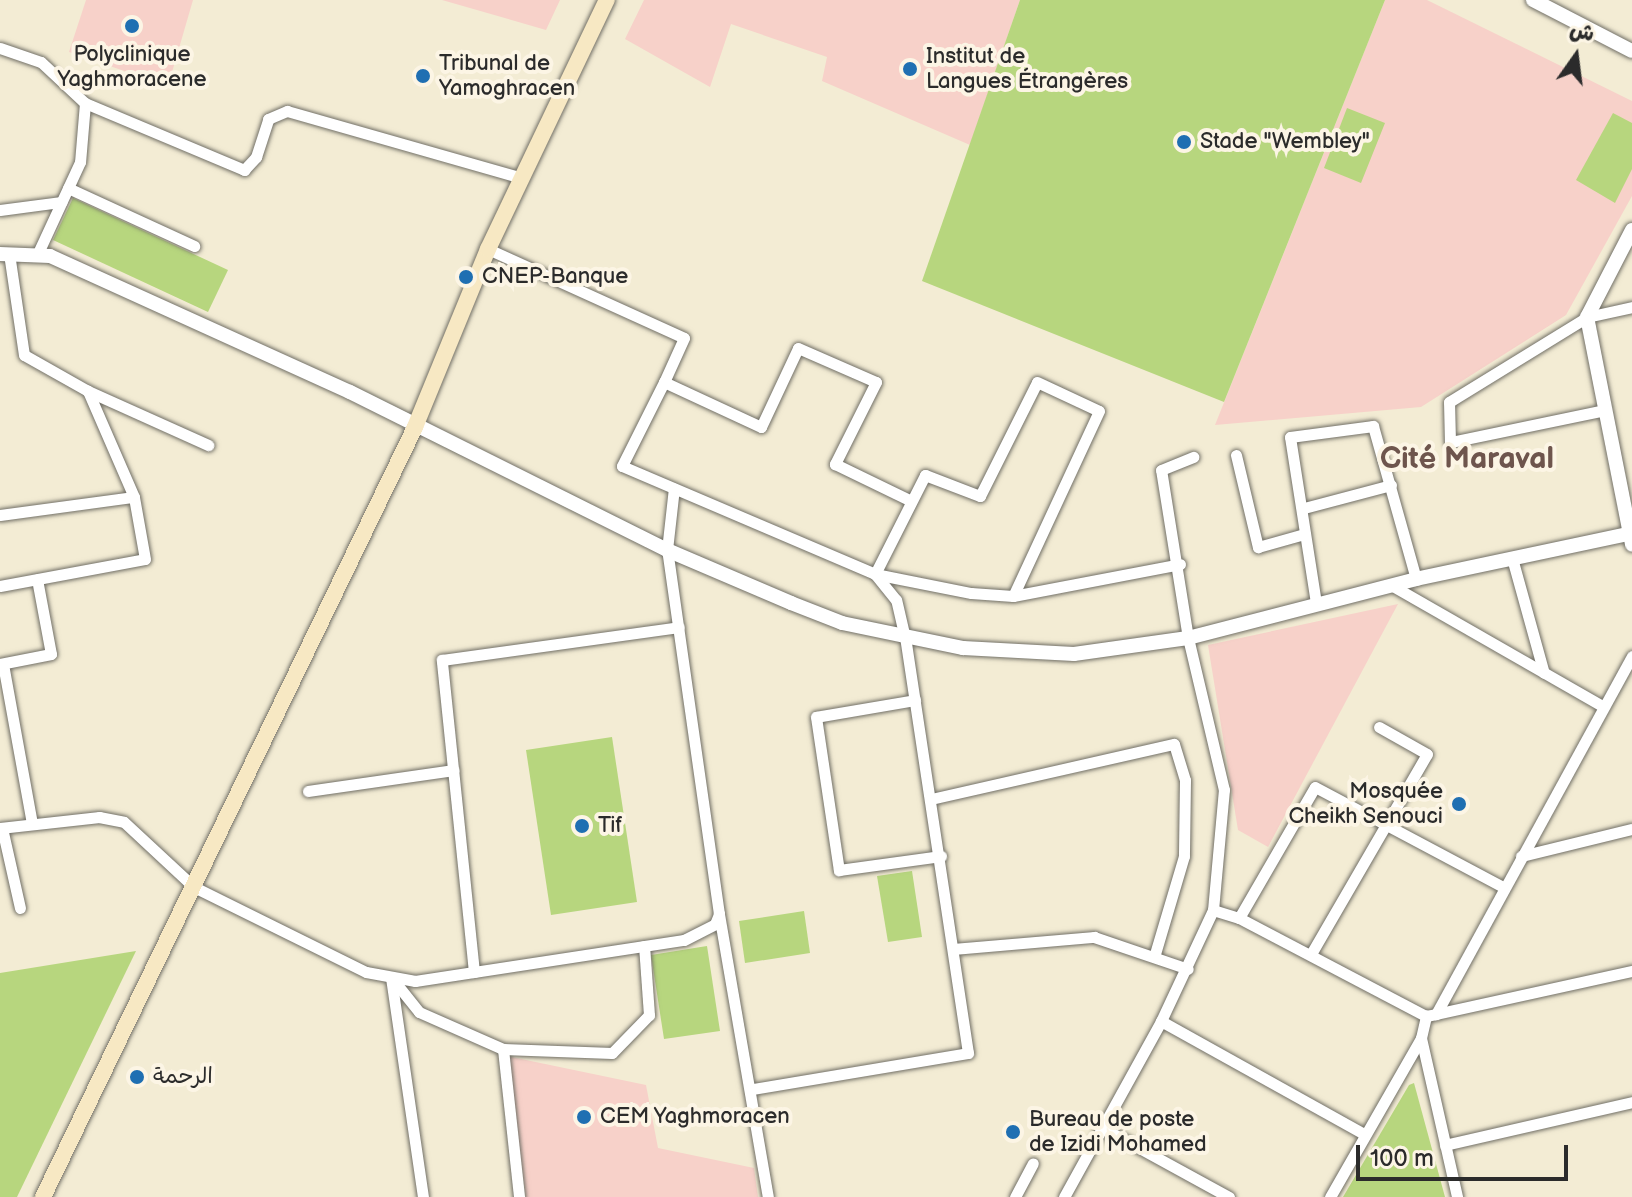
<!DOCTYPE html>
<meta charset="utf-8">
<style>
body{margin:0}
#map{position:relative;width:1632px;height:1197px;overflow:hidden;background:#f3ecd4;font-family:"Balsamiq Sans","Playpen Sans Arabic",sans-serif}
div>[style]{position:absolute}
.built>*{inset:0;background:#f7d1c9}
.green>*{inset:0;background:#b7d67e}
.roads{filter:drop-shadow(0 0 2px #716f66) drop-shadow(0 0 2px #716f66)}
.minor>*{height:11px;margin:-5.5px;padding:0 5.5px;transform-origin:5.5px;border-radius:5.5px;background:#fff}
.tertiary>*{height:14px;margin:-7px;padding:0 7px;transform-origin:7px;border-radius:7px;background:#fff}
.secondary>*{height:16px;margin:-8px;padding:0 8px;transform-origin:8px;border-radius:8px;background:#f7e8c3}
.dots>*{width:22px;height:22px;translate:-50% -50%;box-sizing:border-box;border:4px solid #fcf5e5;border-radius:50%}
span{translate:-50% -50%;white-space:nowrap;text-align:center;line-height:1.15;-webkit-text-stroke:8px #fcf5e5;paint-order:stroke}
.poi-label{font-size:22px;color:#2b2b2b}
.left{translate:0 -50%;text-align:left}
.right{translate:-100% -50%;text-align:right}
.district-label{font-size:30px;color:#6e554d;font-weight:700}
.north{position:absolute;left:1536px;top:16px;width:80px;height:80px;-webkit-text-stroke:6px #fcf5e5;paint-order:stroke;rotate:14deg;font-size:22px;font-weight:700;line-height:32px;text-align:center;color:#2b2b2b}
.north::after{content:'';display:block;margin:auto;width:28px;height:36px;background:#2b2b2b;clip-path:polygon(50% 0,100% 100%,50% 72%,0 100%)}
.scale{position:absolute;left:1356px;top:1145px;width:212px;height:36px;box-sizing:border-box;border:4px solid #2b2b2b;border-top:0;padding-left:10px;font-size:24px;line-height:28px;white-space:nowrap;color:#2b2b2b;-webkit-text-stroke:6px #fcf5e5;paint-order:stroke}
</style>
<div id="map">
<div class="built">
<i style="clip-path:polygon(86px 0,193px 0,168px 86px,69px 52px)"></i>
<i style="clip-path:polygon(442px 0,560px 0,546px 30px)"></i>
<i style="clip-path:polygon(644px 0,1020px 0,970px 145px,822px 81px,827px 57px,731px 24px,710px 87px,625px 39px)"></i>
<i style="clip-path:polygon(1385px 0,1427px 0,1632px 101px,1632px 196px,1566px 315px,1421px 407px,1215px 425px)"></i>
<i style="clip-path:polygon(1398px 604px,1268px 847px,1238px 830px,1208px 645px)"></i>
<i style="clip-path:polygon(507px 1056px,646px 1085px,658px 1148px,754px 1168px,758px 1197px,526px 1197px)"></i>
</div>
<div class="green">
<i style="clip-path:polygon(1020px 0,1385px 0,1224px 402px,922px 281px)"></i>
<i style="clip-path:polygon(1347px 108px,1385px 123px,1361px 183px,1324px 168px)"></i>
<i style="clip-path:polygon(1613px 113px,1632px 123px,1632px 169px,1615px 203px,1576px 180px)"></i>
<i style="clip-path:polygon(73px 198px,228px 270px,208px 312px,53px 240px)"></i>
<i style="clip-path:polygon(612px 737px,637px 902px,551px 915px,526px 750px)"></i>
<i style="clip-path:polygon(912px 871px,922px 937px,888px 942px,877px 876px)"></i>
<i style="clip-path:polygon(804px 911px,810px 953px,745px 963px,739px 921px)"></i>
<i style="clip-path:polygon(707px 946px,720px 1031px,664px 1039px,651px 955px)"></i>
<i style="clip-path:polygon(136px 951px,17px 1197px,0 1197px,0 973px)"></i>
<i style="clip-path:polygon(1414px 1083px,1445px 1197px,1343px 1197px,1409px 1085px)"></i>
</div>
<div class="roads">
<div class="minor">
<i style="left:0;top:48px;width:43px;rotate:18.9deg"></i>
<i style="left:41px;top:62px;width:60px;rotate:43deg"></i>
<i style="left:85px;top:103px;width:59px;rotate:94.8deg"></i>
<i style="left:80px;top:162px;width:102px;rotate:114.8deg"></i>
<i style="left:85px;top:103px;width:173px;rotate:22.8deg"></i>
<i style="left:244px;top:170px;width:18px;rotate:-47deg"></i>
<i style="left:256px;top:157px;width:40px;rotate:-72deg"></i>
<i style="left:268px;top:119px;width:21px;rotate:-23deg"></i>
<i style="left:287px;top:111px;width:244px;rotate:15.9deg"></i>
<i style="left:68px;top:188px;width:139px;rotate:24.7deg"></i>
<i style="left:0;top:210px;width:62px;rotate:-7.5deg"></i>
<i style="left:488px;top:249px;width:215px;rotate:24.4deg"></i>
<i style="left:684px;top:338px;width:48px;rotate:114.4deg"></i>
<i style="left:664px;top:382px;width:107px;rotate:24.9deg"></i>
<i style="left:761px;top:427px;width:87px;rotate:-64.9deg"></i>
<i style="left:798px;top:348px;width:85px;rotate:23.6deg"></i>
<i style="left:876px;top:382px;width:92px;rotate:116.6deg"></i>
<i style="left:835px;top:464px;width:82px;rotate:25.9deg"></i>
<i style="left:664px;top:382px;width:94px;rotate:116.6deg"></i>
<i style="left:622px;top:466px;width:275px;rotate:23.1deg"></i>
<i style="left:875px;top:574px;width:98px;rotate:11.2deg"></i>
<i style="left:971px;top:593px;width:42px;rotate:4.1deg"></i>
<i style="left:1013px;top:596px;width:170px;rotate:-10.8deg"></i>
<i style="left:88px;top:391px;width:132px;rotate:24.2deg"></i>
<i style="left:1605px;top:410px;width:158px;rotate:168.3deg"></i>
<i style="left:1450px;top:442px;width:40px;rotate:-91.4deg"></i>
<i style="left:1449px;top:402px;width:162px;rotate:-31.6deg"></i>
<i style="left:1587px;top:317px;width:46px;rotate:-12.5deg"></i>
<i style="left:1236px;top:455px;width:95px;rotate:76.6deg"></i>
<i style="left:1258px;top:547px;width:48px;rotate:-15.8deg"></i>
<i style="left:1304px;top:508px;width:90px;rotate:-14.8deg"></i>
<i style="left:0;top:515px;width:135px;rotate:-7.7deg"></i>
<i style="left:134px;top:497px;width:116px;rotate:-113.5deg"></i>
<i style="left:88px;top:391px;width:73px;rotate:-150.6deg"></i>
<i style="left:24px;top:355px;width:103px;rotate:-98.4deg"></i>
<i style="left:1512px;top:558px;width:119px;rotate:74.5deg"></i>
<i style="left:1391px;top:585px;width:245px;rotate:29.8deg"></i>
<i style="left:0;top:586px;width:147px;rotate:-10.5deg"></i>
<i style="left:145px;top:559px;width:63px;rotate:-100.1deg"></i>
<i style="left:1316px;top:603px;width:168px;rotate:-98.9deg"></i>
<i style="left:1290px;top:437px;width:84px;rotate:-7.5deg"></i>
<i style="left:1373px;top:426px;width:159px;rotate:74.3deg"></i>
<i style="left:0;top:664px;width:52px;rotate:-11.1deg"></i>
<i style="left:51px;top:654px;width:76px;rotate:-100.6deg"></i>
<i style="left:3px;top:664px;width:162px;rotate:79.7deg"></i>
<i style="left:915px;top:700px;width:100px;rotate:170.3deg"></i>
<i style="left:816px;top:717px;width:155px;rotate:81.5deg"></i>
<i style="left:839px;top:870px;width:103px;rotate:-7.8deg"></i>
<i style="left:308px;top:791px;width:147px;rotate:-8.2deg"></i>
<i style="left:931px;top:799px;width:249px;rotate:-12.8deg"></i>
<i style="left:1174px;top:744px;width:38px;rotate:73deg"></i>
<i style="left:1185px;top:780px;width:76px;rotate:90.8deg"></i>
<i style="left:1184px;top:856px;width:105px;rotate:106.5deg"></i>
<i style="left:0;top:828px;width:100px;rotate:-6.3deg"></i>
<i style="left:99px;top:817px;width:25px;rotate:11deg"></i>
<i style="left:124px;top:822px;width:96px;rotate:42.9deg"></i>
<i style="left:194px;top:887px;width:192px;rotate:26.3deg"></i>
<i style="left:366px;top:972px;width:50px;rotate:10.4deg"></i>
<i style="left:415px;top:981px;width:272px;rotate:-8.7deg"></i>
<i style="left:684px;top:940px;width:35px;rotate:-27deg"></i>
<i style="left:715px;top:924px;width:11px;rotate:-68deg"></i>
<i style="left:719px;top:914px;width:368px;rotate:-98.1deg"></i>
<i style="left:667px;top:550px;width:62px;rotate:-83.6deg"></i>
<i style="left:2px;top:828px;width:82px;rotate:77.3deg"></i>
<i style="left:1521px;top:856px;width:114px;rotate:-13.7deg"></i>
<i style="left:1213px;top:910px;width:27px;rotate:17deg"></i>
<i style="left:1239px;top:918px;width:211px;rotate:27.7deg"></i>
<i style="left:719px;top:914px;width:287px;rotate:80.2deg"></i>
<i style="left:1239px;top:918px;width:151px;rotate:-59.9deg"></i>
<i style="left:1315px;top:787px;width:213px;rotate:28deg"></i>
<i style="left:953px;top:949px;width:142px;rotate:-4.9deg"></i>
<i style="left:1094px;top:937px;width:99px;rotate:18.8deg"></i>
<i style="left:1311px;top:954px;width:231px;rotate:-59.9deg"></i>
<i style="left:1427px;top:754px;width:55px;rotate:-150.6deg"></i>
<i style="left:474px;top:972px;width:314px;rotate:-95.9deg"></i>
<i style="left:442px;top:660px;width:239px;rotate:-7.9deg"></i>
<i style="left:1436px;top:1014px;width:201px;rotate:-12.4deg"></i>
<i style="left:1161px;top:1021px;width:232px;rotate:29.1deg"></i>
<i style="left:1421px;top:1038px;width:163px;rotate:77.2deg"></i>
<i style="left:503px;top:1049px;width:149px;rotate:83.8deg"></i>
<i style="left:753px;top:1089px;width:218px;rotate:-9.5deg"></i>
<i style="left:968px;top:1053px;width:420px;rotate:-98.6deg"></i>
<i style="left:905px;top:638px;width:39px;rotate:-103deg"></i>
<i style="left:896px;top:600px;width:33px;rotate:-129deg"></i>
<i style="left:875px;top:574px;width:111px;rotate:-63.2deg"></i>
<i style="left:925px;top:475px;width:59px;rotate:20.9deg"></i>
<i style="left:980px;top:496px;width:127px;rotate:-63.4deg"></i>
<i style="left:1037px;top:382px;width:68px;rotate:25.1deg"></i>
<i style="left:1099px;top:411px;width:204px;rotate:114.9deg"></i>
<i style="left:1101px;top:1127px;width:146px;rotate:28.7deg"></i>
<i style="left:1445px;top:1145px;width:192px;rotate:-12.9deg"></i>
<i style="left:423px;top:1197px;width:222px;rotate:-98.3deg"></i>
<i style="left:391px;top:977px;width:45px;rotate:51.3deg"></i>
<i style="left:419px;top:1012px;width:92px;rotate:23.8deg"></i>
<i style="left:503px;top:1049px;width:109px;rotate:2.1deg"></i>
<i style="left:612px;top:1053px;width:53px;rotate:-45.8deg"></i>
<i style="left:649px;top:1015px;width:69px;rotate:-94.1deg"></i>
<i style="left:1015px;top:1197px;width:38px;rotate:-62deg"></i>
<i style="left:1064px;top:1197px;width:201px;rotate:-61.1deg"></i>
<i style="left:1161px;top:1021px;width:123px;rotate:-64.9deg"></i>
<i style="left:1213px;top:910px;width:121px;rotate:-84.8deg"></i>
<i style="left:1224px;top:790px;width:156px;rotate:-103.3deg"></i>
<i style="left:1188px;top:638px;width:170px;rotate:-99.1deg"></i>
<i style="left:1161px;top:470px;width:35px;rotate:-22deg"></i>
<i style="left:1330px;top:1197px;width:183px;rotate:-60.2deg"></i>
<i style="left:1421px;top:1038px;width:23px;rotate:-77deg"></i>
<i style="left:1426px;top:1016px;width:10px;rotate:-11deg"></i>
<i style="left:1436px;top:1014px;width:408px;rotate:-61.3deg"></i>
</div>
<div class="tertiary">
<i style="left:1533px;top:0;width:111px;rotate:27.3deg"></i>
<i style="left:1632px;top:230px;width:98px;rotate:117.3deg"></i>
<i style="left:1587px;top:317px;width:232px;rotate:78.8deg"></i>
<i style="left:0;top:254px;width:50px;rotate:2.3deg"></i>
<i style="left:50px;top:256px;width:329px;rotate:24.4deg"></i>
<i style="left:350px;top:392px;width:354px;rotate:26.5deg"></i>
<i style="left:667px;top:550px;width:135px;rotate:23.1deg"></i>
<i style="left:791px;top:603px;width:55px;rotate:21.4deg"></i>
<i style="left:842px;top:623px;width:124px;rotate:11.7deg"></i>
<i style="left:963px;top:648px;width:111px;rotate:3.1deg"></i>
<i style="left:1074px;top:654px;width:115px;rotate:-8deg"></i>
<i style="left:1188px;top:638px;width:236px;rotate:-14.5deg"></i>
<i style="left:1416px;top:579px;width:221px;rotate:-12deg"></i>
</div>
<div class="secondary">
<i style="left:43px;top:1197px;width:855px;rotate:-64.21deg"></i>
<i style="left:415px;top:427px;width:192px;rotate:-67.7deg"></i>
<i style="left:488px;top:249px;width:276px;rotate:-64.5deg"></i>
</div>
</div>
<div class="dots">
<i style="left:132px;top:26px;background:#1f6fb2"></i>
<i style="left:910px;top:69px;background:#1f6fb2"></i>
<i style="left:423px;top:76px;background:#1f6fb2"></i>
<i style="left:1184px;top:142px;background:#1f6fb2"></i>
<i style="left:466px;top:277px;background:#1f6fb2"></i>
<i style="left:1459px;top:804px;background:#1f6fb2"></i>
<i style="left:582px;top:826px;background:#1f6fb2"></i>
<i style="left:137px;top:1077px;background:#1f6fb2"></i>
<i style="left:584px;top:1117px;background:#1f6fb2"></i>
<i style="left:1013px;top:1132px;background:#1f6fb2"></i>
</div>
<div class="poi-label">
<span style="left:132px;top:67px">Polyclinique<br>Yaghmoracene</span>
<span class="left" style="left:926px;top:69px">Institut de<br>Langues Étrangères</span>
<span class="left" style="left:439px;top:76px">Tribunal de<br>Yamoghracen</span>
<span class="left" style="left:1200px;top:142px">Stade "Wembley"</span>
<span class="left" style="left:482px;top:277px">CNEP-Banque</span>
<span class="right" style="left:1443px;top:804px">Mosquée<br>Cheikh Senouci</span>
<span class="left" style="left:598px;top:826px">Tif</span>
<span class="left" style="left:153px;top:1077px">الرحمة</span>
<span class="left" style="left:600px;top:1117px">CEM Yaghmoracen</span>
<span class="left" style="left:1029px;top:1132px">Bureau de poste<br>de Izidi Mohamed</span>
</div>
<div class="district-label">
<span style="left:1467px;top:459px">Cité Maraval</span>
</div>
<div class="north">ش</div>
<div class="scale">100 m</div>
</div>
